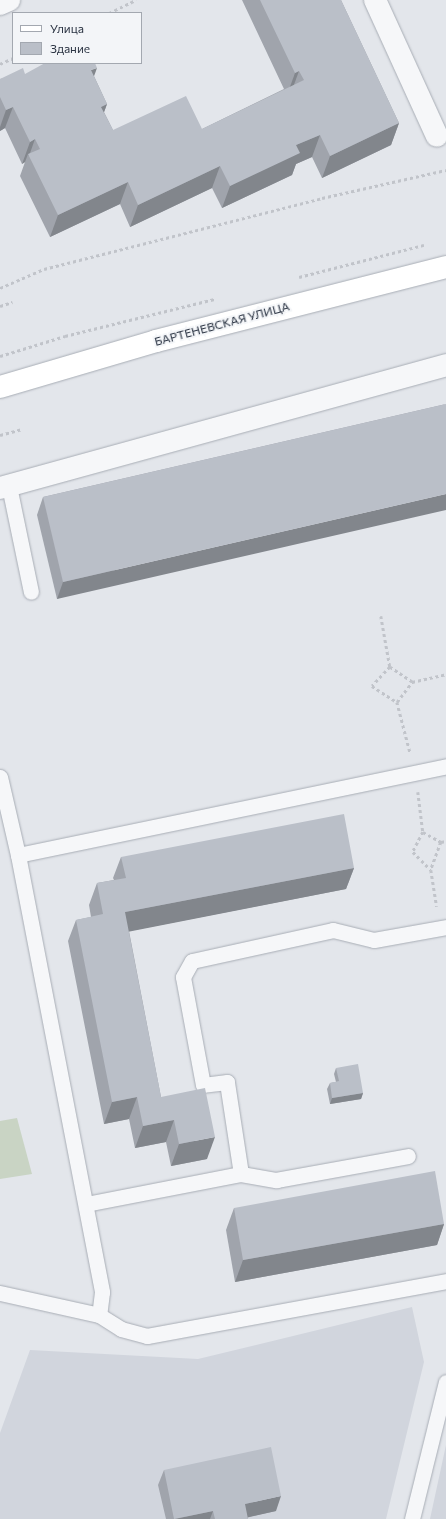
<!DOCTYPE html>
<meta charset="utf-8">
<style>
body{margin:0}
#map{position:relative;width:446px;height:1519px;overflow:hidden;background:#e3e6eb;font-family:Commissioner,sans-serif}
div>[style]{position:absolute}
.built>*{inset:0;background:#d1d5dd}
.green>*{inset:0;background:#c9d4c4}
.path>*{height:2.5px;margin-top:-1.25px;transform-origin:0;background:repeating-linear-gradient(90deg,#c1c4ca 0 3px,transparent 0 6px)}
.roads{filter:drop-shadow(0 0 1px #a8adb5) drop-shadow(0 0 1px #a8adb5)}
.service>*{height:15px;margin:-7.5px;padding:0 7.5px;transform-origin:7.5px;border-radius:7.5px;background:#f6f7f9}
.pedestrian>*{height:22px;margin:-11px;padding:0 11px;transform-origin:11px;border-radius:11px;background:#f6f7f9}
.minor>*{height:22px;margin:-11px;padding:0 11px;transform-origin:11px;border-radius:11px;background:#f6f7f9}
.secondary>*{height:22px;margin:-11px;padding:0 11px;transform-origin:11px;border-radius:11px;background:#fff}
.wall>*{inset:0;background:#a0a4ac}
.shaded-wall>*{inset:0;background:#82868c}
.building>*{inset:0;background:#babfc8}
span{translate:-50% -50%;white-space:nowrap;text-align:center;line-height:1.15;-webkit-text-stroke:3.5px #f3f5f8;paint-order:stroke}
.street-label{font-size:12px;color:#2b3443}
.legend{position:absolute;left:12px;top:12px;width:130px;height:52px;box-sizing:border-box;background:#f3f5f8;border:1px solid #a3a8b0;margin:0;padding:5px 7px;list-style:none;font-size:12px;color:#2b3443}
.legend li{display:flex;align-items:center;gap:8px;height:20px}
.legend b{width:20px;border:1px solid #a3a8b0}
</style>
<div id="map">
<div class="built">
<i style="clip-path:polygon(412px 1307px,424px 1362px,386px 1519px,0 1519px,0 1433px,30px 1350px,198px 1359px)"></i>
<i style="clip-path:polygon(446px 1445px,446px 1519px,430px 1519px)"></i>
</div>
<div class="green">
<i style="clip-path:polygon(17px 1118px,32px 1174px,0 1179px,0 1121px)"></i>
</div>
<div class="path">
<i style="left:109px;top:13px;width:30px;rotate:-26deg"></i>
<i style="left:0;top:64px;width:14px;rotate:-25deg"></i>
<i style="left:299px;top:277px;width:129px;rotate:-14.4deg"></i>
<i style="left:0;top:288px;width:48px;rotate:-23.4deg"></i>
<i style="left:44px;top:269px;width:287px;rotate:-14.3deg"></i>
<i style="left:322px;top:198px;width:127px;rotate:-12.7deg"></i>
<i style="left:0;top:306px;width:13px;rotate:-18deg"></i>
<i style="left:0;top:356px;width:68px;rotate:-17.1deg"></i>
<i style="left:65px;top:336px;width:154px;rotate:-13.9deg"></i>
<i style="left:0;top:435px;width:23px;rotate:-15deg"></i>
<i style="left:381px;top:616px;width:52px;rotate:80deg"></i>
<i style="left:412px;top:682px;width:27px;rotate:-146deg"></i>
<i style="left:390px;top:667px;width:26px;rotate:133deg"></i>
<i style="left:372px;top:686px;width:30px;rotate:33deg"></i>
<i style="left:397px;top:702px;width:25px;rotate:-53deg"></i>
<i style="left:412px;top:682px;width:35px;rotate:-13deg"></i>
<i style="left:397px;top:702px;width:52px;rotate:75.4deg"></i>
<i style="left:418px;top:792px;width:40px;rotate:82.9deg"></i>
<i style="left:423px;top:832px;width:22px;rotate:117deg"></i>
<i style="left:413px;top:852px;width:25px;rotate:45deg"></i>
<i style="left:431px;top:870px;width:37px;rotate:81deg"></i>
<i style="left:423px;top:832px;width:21px;rotate:29deg"></i>
<i style="left:441px;top:842px;width:30px;rotate:110deg"></i>
<i style="left:441px;top:842px;width:5px;rotate:-11deg"></i>
</div>
<div class="roads">
<div class="service">
<i style="left:9px;top:486px;width:108px;rotate:78.3deg"></i>
<i style="left:0;top:777px;width:80px;rotate:77deg"></i>
<i style="left:18px;top:855px;width:437px;rotate:-11.7deg"></i>
<i style="left:18px;top:855px;width:445px;rotate:79.1deg"></i>
<i style="left:102px;top:1292px;width:23px;rotate:97deg"></i>
<i style="left:241px;top:1174px;width:36px;rotate:10deg"></i>
<i style="left:276px;top:1180px;width:134px;rotate:-10.3deg"></i>
<i style="left:86px;top:1204px;width:158px;rotate:-11deg"></i>
<i style="left:241px;top:1174px;width:93px;rotate:-98.7deg"></i>
<i style="left:227px;top:1082px;width:24px;rotate:173deg"></i>
<i style="left:203px;top:1085px;width:110px;rotate:-100.5deg"></i>
<i style="left:183px;top:977px;width:18px;rotate:-61deg"></i>
<i style="left:192px;top:961px;width:144px;rotate:-12.4deg"></i>
<i style="left:333px;top:930px;width:42px;rotate:13.7deg"></i>
<i style="left:374px;top:940px;width:73px;rotate:-10.2deg"></i>
<i style="left:0;top:1293px;width:101px;rotate:12.5deg"></i>
<i style="left:99px;top:1315px;width:26px;rotate:32deg"></i>
<i style="left:121px;top:1329px;width:27px;rotate:15deg"></i>
<i style="left:147px;top:1336px;width:304px;rotate:-10.4deg"></i>
<i style="left:412px;top:1519px;width:141px;rotate:-76.1deg"></i>
</div>
<div class="pedestrian">
<i style="left:0;top:4px;width:10px;rotate:-24deg"></i>
</div>
<div class="minor">
<i style="left:375px;top:0;width:149px;rotate:65.5deg"></i>
<i style="left:0;top:488px;width:463px;rotate:-15.4deg"></i>
</div>
<div class="secondary">
<i style="left:0;top:387px;width:163px;rotate:-16.4deg"></i>
<i style="left:156px;top:341px;width:299px;rotate:-14.3deg"></i>
</div>
</div>
<div class="wall">
<i style="clip-path:polygon(242px 0,341px 0,399px 123px,391px 145px,322px 178px,312px 157px,296px 164px,292px 175px,222px 208px,212px 188px,130px 227px,120px 204px,50px 237px,20px 176px,25px 162px,22px 164px,5px 128px,0 131px,0 79px,25px 74px,94px 76px,107px 104px,104px 112px,113px 130px,202px 129px,284px 89px)"></i>
<i style="clip-path:polygon(446px 404px,57px 599px,37px 515px,43px 497px)"></i>
<i style="clip-path:polygon(121px 857px,354px 868px,346px 889px,129px 931px,161px 1097px,207px 1159px,171px 1166px,166px 1142px,135px 1148px,129px 1119px,104px 1124px,68px 941px,76px 920px,91px 917px,89px 905px,97px 883px,114px 880px,113px 878px)"></i>
<i style="clip-path:polygon(336px 1068px,363px 1093px,361px 1099px,330px 1104px,327px 1089px,330px 1083px,336px 1082px,334px 1074px)"></i>
<i style="clip-path:polygon(234px 1208px,444px 1224px,437px 1245px,235px 1282px,226px 1230px)"></i>
<i style="clip-path:polygon(164px 1470px,276px 1511px,248px 1517px,248px 1519px,166px 1519px,158px 1485px)"></i>
</div>
<div class="shaded-wall">
<i style="clip-path:polygon(97px 68px,89px 90px,91px 70px)"></i>
<i style="clip-path:polygon(299px 71px,291px 93px,287px 95px,295px 73px)"></i>
<i style="clip-path:polygon(107px 104px,99px 126px,101px 107px)"></i>
<i style="clip-path:polygon(13px 107px,5px 128px,0 131px,0 127px,6px 110px)"></i>
<i style="clip-path:polygon(399px 123px,391px 145px,322px 178px,330px 156px)"></i>
<i style="clip-path:polygon(320px 135px,312px 157px,296px 164px,292px 175px,222px 208px,230px 186px,296px 145px)"></i>
<i style="clip-path:polygon(35px 139px,29px 156px,28px 154px,25px 162px,22px 164px,30px 142px)"></i>
<i style="clip-path:polygon(220px 166px,212px 188px,130px 227px,138px 205px)"></i>
<i style="clip-path:polygon(128px 182px,120px 204px,50px 237px,58px 215px)"></i>
<i style="clip-path:polygon(446px 494px,446px 510px,57px 599px,63px 582px)"></i>
<i style="clip-path:polygon(354px 868px,346px 889px,117px 934px,125px 912px)"></i>
<i style="clip-path:polygon(363px 1093px,361px 1099px,330px 1104px,332px 1098px)"></i>
<i style="clip-path:polygon(137px 1097px,129px 1119px,104px 1124px,112px 1102px)"></i>
<i style="clip-path:polygon(174px 1120px,166px 1142px,135px 1148px,143px 1126px)"></i>
<i style="clip-path:polygon(215px 1137px,207px 1159px,171px 1166px,179px 1144px)"></i>
<i style="clip-path:polygon(444px 1224px,437px 1245px,235px 1282px,243px 1260px)"></i>
<i style="clip-path:polygon(281px 1496px,276px 1511px,241px 1519px,245px 1504px)"></i>
<i style="clip-path:polygon(213px 1511px,210px 1519px,175px 1519px)"></i>
</div>
<div class="building">
<i style="clip-path:polygon(260px 0,341px 0,399px 123px,330px 156px,320px 135px,296px 145px,300px 153px,230px 186px,220px 166px,138px 205px,128px 182px,58px 215px,28px 154px,40px 149px,35px 139px,30px 142px,13px 107px,6px 110px,0 97px,0 79px,23px 68px,25px 74px,45px 63px,95px 63px,97px 68px,91px 70px,107px 104px,101px 107px,113px 130px,186px 96px,202px 129px,304px 80px,299px 71px,295px 73px)"></i>
<i style="clip-path:polygon(446px 404px,446px 494px,63px 582px,43px 497px)"></i>
<i style="clip-path:polygon(344px 814px,354px 868px,125px 912px,161px 1097px,205px 1088px,215px 1137px,179px 1144px,174px 1120px,143px 1126px,137px 1097px,112px 1102px,76px 920px,103px 914px,97px 883px,126px 878px,121px 857px)"></i>
<i style="clip-path:polygon(358px 1064px,363px 1093px,332px 1098px,330px 1083px,339px 1081px,336px 1068px)"></i>
<i style="clip-path:polygon(435px 1171px,444px 1224px,243px 1260px,234px 1208px)"></i>
<i style="clip-path:polygon(271px 1447px,281px 1496px,245px 1504px,248px 1519px,215px 1519px,213px 1511px,174px 1519px,164px 1470px)"></i>
</div>
<div class="street-label">
<span style="left:222px;top:324px;rotate:-15deg">БАРТЕНЕВСКАЯ УЛИЦА</span>
</div>
<ul class="legend">
<li><b style="height:5px;background:#fff"></b>Улица</li>
<li><b style="height:11px;background:#babfc8"></b>Здание</li>
</ul>
</div>
